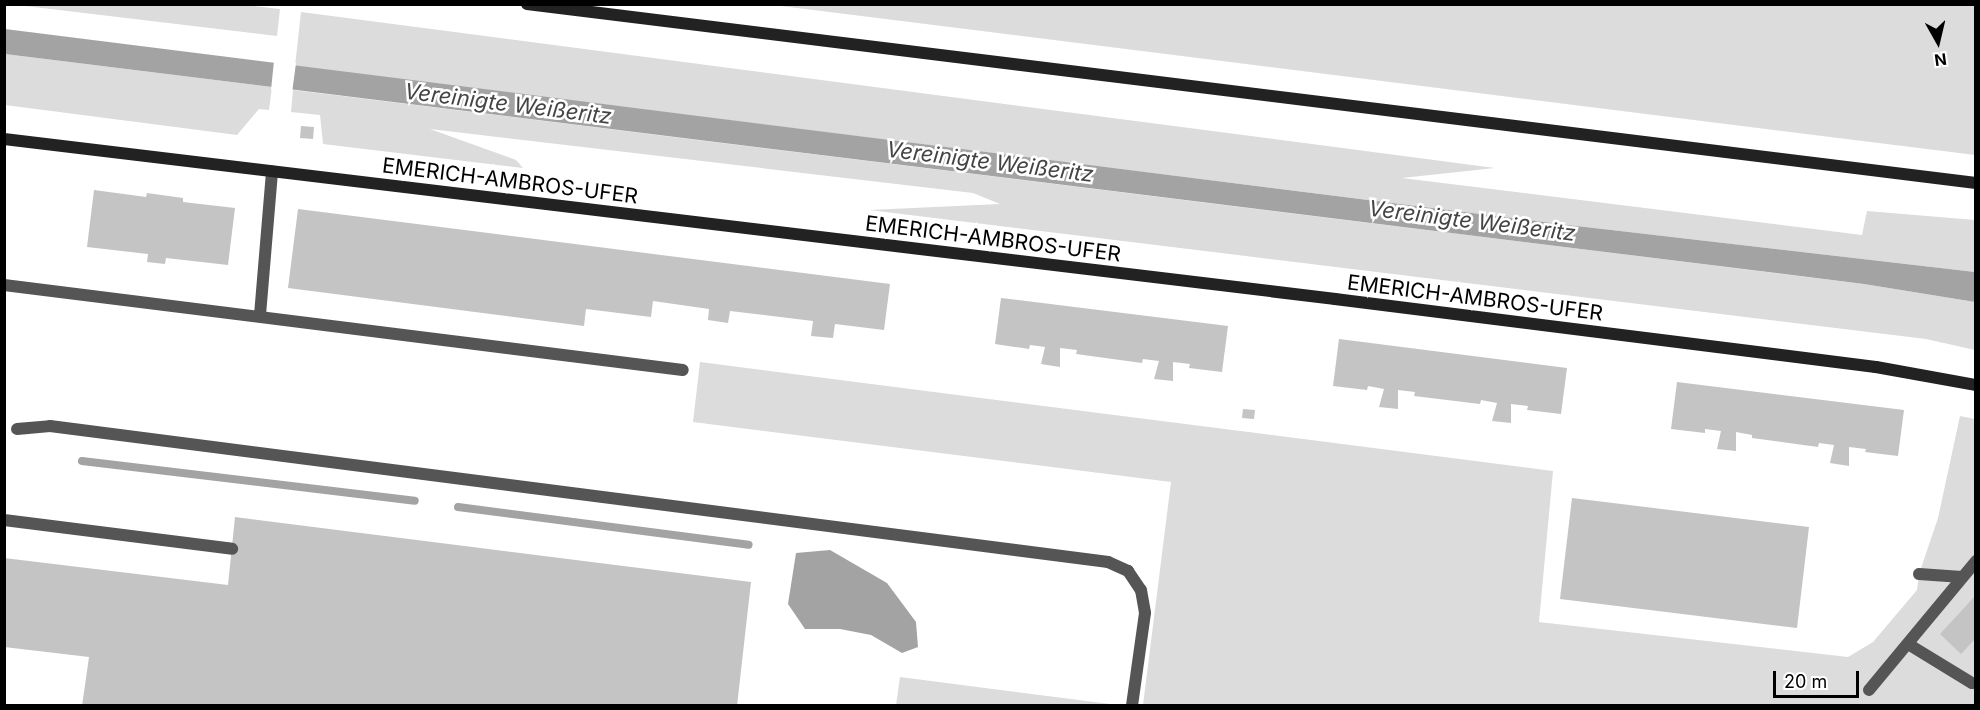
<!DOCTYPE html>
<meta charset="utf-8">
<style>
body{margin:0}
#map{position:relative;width:1980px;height:710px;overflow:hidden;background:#fff;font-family:Inter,sans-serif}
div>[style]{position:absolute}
.green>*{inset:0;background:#dcdcdc}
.water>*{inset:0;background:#a3a3a3}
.pier>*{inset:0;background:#fff}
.stream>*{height:8px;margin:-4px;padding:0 4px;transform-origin:4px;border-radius:4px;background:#a3a3a3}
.building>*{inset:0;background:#c4c4c4}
.lane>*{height:12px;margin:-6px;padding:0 6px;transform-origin:6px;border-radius:6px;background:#555}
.secondary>*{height:12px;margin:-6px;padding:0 6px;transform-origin:6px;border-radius:6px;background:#222}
span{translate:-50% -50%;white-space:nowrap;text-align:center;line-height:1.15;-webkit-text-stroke:5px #fff;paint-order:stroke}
.street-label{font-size:21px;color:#000}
.water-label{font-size:22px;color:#444;font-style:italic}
.frame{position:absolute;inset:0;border:6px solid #000;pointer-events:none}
.north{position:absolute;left:1908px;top:12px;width:60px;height:60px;-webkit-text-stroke:4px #fff;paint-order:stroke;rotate:172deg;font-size:16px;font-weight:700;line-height:24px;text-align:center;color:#000}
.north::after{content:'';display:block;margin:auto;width:21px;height:27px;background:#000;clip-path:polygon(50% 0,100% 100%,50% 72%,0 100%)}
.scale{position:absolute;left:1773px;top:671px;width:86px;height:27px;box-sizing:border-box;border:3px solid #000;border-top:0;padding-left:8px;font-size:18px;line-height:21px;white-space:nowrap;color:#000;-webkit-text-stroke:4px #fff;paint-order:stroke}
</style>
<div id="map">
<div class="green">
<i style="clip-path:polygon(244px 5px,280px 9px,277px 36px,17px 5px)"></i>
<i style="clip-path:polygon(767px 5px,1975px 5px,1975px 155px,773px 5px)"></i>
<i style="clip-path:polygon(301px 12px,1495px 168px,1402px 178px,1862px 235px,1867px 211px,1975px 220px,1975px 272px,1568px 225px,295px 66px)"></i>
<i style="clip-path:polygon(5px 54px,272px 87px,269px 110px,259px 109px,237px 135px,5px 105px)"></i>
<i style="clip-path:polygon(293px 90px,1864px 284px,1975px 302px,1975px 350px,1926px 339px,869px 210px,1000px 204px,973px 193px,430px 129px,516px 160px,523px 168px,323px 144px,320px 115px,291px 112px)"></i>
<i style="clip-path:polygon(700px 362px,1553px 471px,1539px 622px,1848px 657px,1873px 642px,1917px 590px,1919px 574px,1938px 518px,1960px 416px,1975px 419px,1975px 705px,1143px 705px,1171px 482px,693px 422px)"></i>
<i style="clip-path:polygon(900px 677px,1118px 705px,896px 705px)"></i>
</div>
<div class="water">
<i style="clip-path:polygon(5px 29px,1568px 225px,1975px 272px,1975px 302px,1864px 284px,5px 54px)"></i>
<i style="clip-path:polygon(830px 550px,887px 583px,916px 622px,918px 647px,902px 653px,871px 635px,840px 629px,805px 629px,788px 604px,796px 553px)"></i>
</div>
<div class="pier">
<i style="clip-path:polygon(274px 61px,296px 63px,292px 93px,271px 90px)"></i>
</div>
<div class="stream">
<i style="left:82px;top:461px;width:335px;rotate:6.8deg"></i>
<i style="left:458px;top:507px;width:293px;rotate:7.4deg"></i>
</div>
<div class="building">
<i style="clip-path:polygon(301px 126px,314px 127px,313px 139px,300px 138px)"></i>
<i style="clip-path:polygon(94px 190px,146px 197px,147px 193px,183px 198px,183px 202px,235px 208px,228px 265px,166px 258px,165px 264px,147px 262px,148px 254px,87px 247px)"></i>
<i style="clip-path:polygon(298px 209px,890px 284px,884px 330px,835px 324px,833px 338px,811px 336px,813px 321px,730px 311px,728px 323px,708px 320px,709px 309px,653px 301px,651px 317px,586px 309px,584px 326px,288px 288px)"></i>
<i style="clip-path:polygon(1001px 298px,1228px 326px,1222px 372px,1189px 368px,1190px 364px,1173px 362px,1173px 381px,1154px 379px,1159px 361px,1143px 359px,1142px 363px,1076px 354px,1077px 350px,1060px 348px,1060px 367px,1041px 364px,1045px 347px,1030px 345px,1029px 349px,995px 344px)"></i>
<i style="clip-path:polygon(1339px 339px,1567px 368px,1561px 414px,1527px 410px,1528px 406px,1511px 404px,1511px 423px,1492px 421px,1497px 403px,1481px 400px,1480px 404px,1414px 396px,1415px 392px,1398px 390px,1398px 409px,1379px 407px,1384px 389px,1368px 386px,1367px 390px,1333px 386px)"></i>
<i style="clip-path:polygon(1677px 382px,1904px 410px,1898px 456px,1865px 452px,1866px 449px,1849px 447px,1849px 466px,1830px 463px,1834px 445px,1819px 443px,1818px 447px,1752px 438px,1752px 435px,1736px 432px,1736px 451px,1717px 449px,1721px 431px,1705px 429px,1705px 433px,1671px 429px)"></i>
<i style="clip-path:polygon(1243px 409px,1255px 410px,1254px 419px,1242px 418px)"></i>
<i style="clip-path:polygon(1572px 498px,1809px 527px,1797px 628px,1560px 599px)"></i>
<i style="clip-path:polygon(235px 517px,751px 582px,737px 706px,82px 706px,89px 657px,4px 647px,4px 558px,228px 585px)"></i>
<i style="clip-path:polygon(1976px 595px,1976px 638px,1961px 654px,1940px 634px)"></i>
</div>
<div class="lane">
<i style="left:4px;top:285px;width:684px;rotate:7.14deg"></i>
<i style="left:260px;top:315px;width:144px;rotate:-85.2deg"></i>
<i style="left:17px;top:429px;width:33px;rotate:-5deg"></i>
<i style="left:50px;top:426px;width:1067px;rotate:7.32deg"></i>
<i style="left:1108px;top:562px;width:22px;rotate:24deg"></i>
<i style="left:1128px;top:571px;width:23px;rotate:56deg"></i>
<i style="left:1141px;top:590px;width:23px;rotate:80deg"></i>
<i style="left:1145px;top:613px;width:94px;rotate:98deg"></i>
<i style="left:4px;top:520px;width:230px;rotate:7.2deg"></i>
<i style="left:1919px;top:574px;width:43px;rotate:4deg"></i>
<i style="left:1908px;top:644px;width:75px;rotate:31.4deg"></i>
<i style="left:1869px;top:690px;width:168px;rotate:-50.3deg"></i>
</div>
<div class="secondary">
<i style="left:527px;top:4px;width:1460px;rotate:7.04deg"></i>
<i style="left:4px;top:139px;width:1341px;rotate:6.85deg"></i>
<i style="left:1335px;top:299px;width:545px;rotate:7.16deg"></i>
<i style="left:1876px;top:367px;width:102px;rotate:10.2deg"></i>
</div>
<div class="street-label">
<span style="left:510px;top:181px;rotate:7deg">EMERICH-AMBROS-UFER</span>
<span style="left:993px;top:239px;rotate:7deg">EMERICH-AMBROS-UFER</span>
<span style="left:1475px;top:298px;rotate:7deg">EMERICH-AMBROS-UFER</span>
</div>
<div class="water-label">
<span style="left:508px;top:104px;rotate:7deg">Vereinigte Weißeritz</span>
<span style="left:990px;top:162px;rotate:7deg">Vereinigte Weißeritz</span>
<span style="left:1472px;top:221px;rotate:7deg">Vereinigte Weißeritz</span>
</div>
<div class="frame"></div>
<div class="north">N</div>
<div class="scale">20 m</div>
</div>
